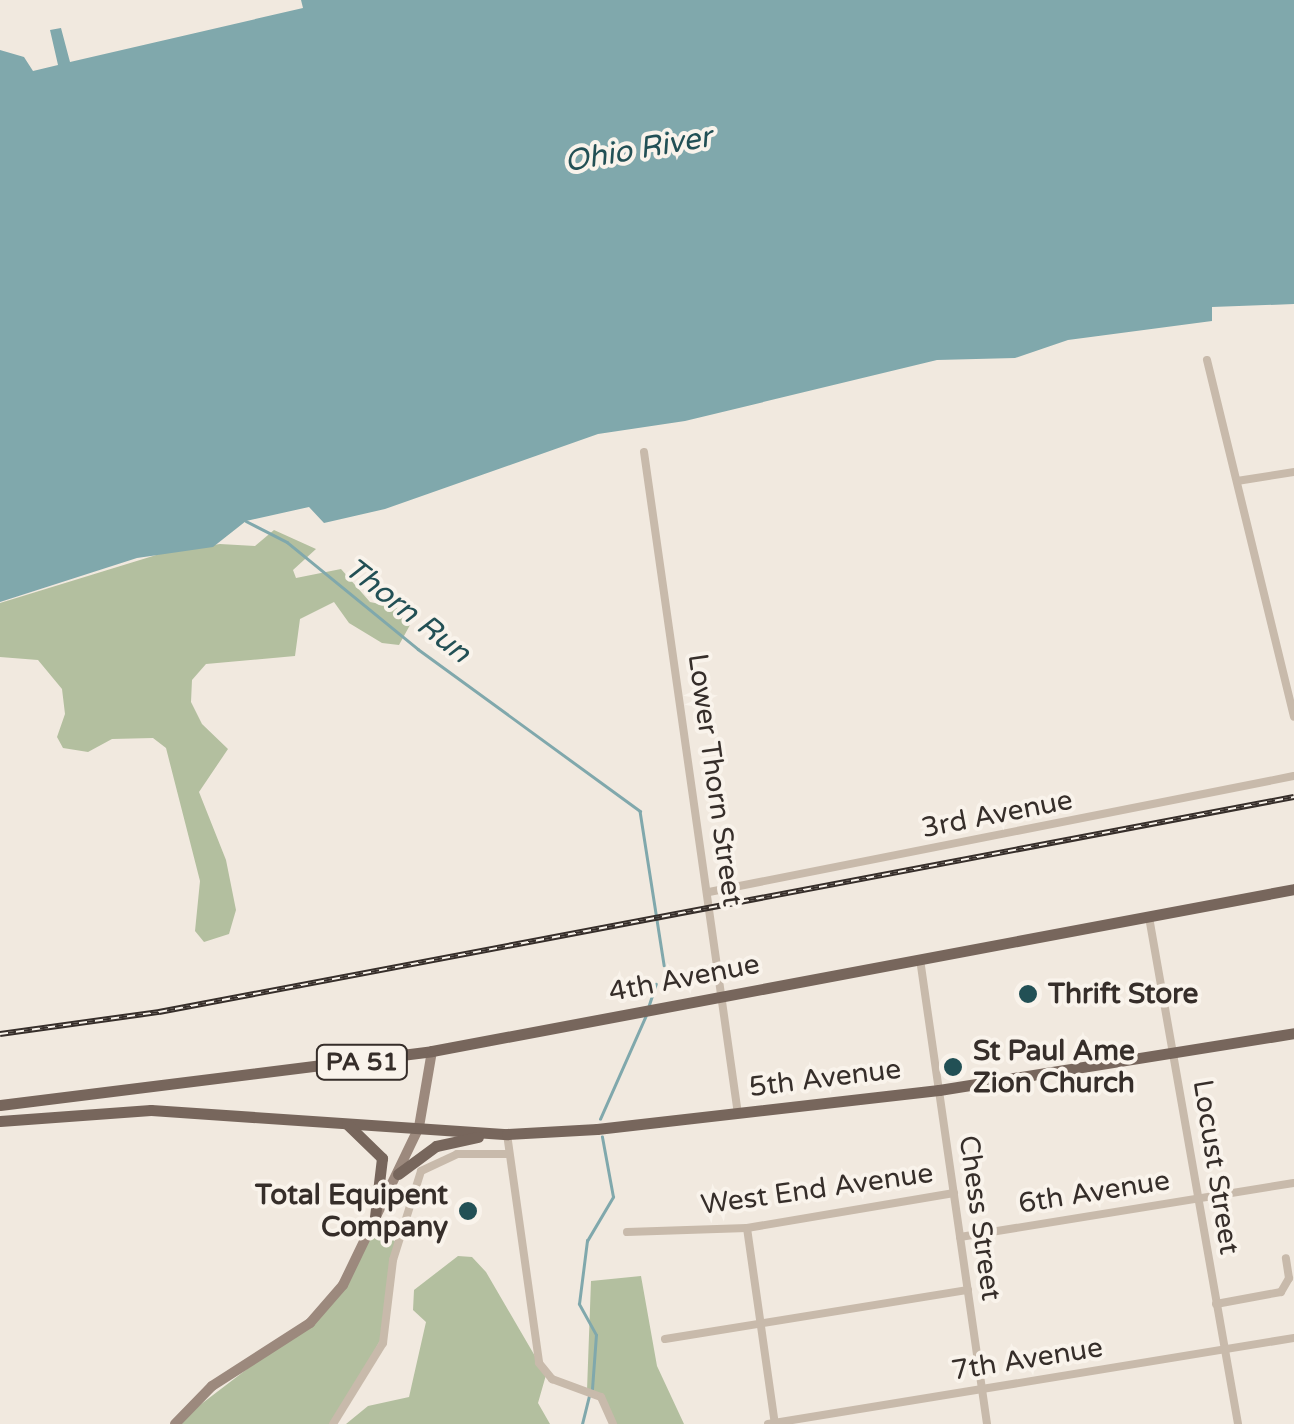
<!DOCTYPE html>
<style>
body{margin:0}
#map{position:relative;width:1294px;height:1424px;overflow:hidden;background:#f1e9df;font-family:"Varela Round",sans-serif}
div>[style]{position:absolute}
.green>*{inset:0;background:#b3bf9f}
.water>*{inset:0;background:#80a8ac}
.stream>*{height:2.5px;margin:-1.25px;padding:0 1.25px;transform-origin:1.25px;border-radius:1.25px;background:#80a8ac}
.street>*{height:8px;margin:-4px;padding:0 4px;transform-origin:4px;border-radius:4px;background:#c8baab}
.secondary>*{height:10px;margin:-5px;padding:0 5px;transform-origin:5px;border-radius:5px;background:#9c897d}
.primary>*{height:11px;margin:-5.5px;padding:0 5.5px;transform-origin:5.5px;border-radius:5.5px;background:#77665c}
.rail>*{height:6px;margin-top:-3px;transform-origin:0;background:repeating-linear-gradient(90deg,#f9f3eb 0 8px,#362e2a 0 16px);box-sizing:border-box;border-block:2px solid #362e2a}
.dots>*{width:28px;height:28px;translate:-50% -50%;box-sizing:border-box;border:5px solid #f9f3eb;border-radius:50%}
span{translate:-50% -50%;white-space:nowrap;text-align:center;line-height:1.15;-webkit-text-stroke:8px #f9f3eb;paint-order:stroke}
.shield-label span{padding:2px 8px;background:#f9f3eb;border:2px solid;border-radius:8px;-webkit-text-stroke-width:0}
.shield-label{font-size:25px;color:#362e2a;font-weight:700}
.street-label{font-size:28px;color:#362e2a}
.poi-label{font-size:28px;color:#362e2a;font-weight:700}
.left{translate:0 -50%;text-align:left}
.right{translate:-100% -50%;text-align:right}
.water-label{font-size:30px;color:#225055;font-style:italic}
</style>
<div id="map">
<div class="green">
<i style="clip-path:polygon(274px 530px,316px 549px,293px 570px,296px 578px,341px 569px,370px 602px,403px 609px,410px 625px,399px 645px,382px 643px,349px 623px,334px 602px,300px 619px,295px 656px,206px 664px,192px 680px,191px 702px,202px 724px,228px 749px,199px 792px,226px 860px,236px 910px,229px 934px,204px 942px,195px 931px,200px 881px,166px 748px,153px 738px,112px 739px,88px 752px,63px 748px,57px 737px,65px 714px,62px 689px,38px 660px,0 657px,0 603px,166px 552px,220px 544px,255px 546px)"></i>
<i style="clip-path:polygon(374px 1225px,397px 1243px,386px 1330px,333px 1424px,175px 1424px,322px 1312px)"></i>
<i style="clip-path:polygon(458px 1256px,472px 1257px,486px 1272px,539px 1363px,546px 1375px,538px 1403px,550px 1424px,346px 1424px,368px 1406px,409px 1397px,426px 1322px,413px 1310px,414px 1290px)"></i>
<i style="clip-path:polygon(641px 1276px,657px 1366px,684px 1424px,613px 1424px,605px 1402px,587px 1390px,591px 1281px)"></i>
</div>
<div class="water">
<i style="clip-path:polygon(301px 0,1294px 0,1294px 304px,1212px 307px,1212px 321px,1068px 340px,1015px 358px,937px 360px,685px 421px,598px 434px,385px 509px,324px 523px,309px 507px,246px 521px,213px 547px,137px 558px,0 602px,0 50px,24px 57px,33px 71px,58px 65px,50px 30px,61px 28px,70px 62px,303px 8px)"></i>
</div>
<div class="stream">
<i style="left:246px;top:521px;width:46px;rotate:27.1deg"></i>
<i style="left:287px;top:542px;width:169px;rotate:39.2deg"></i>
<i style="left:418px;top:649px;width:275px;rotate:36.1deg"></i>
<i style="left:640px;top:811px;width:156px;rotate:81.1deg"></i>
<i style="left:648px;top:1008px;width:25px;rotate:-72deg"></i>
<i style="left:600px;top:1119px;width:114px;rotate:-66.1deg"></i>
<i style="left:592px;top:1389px;width:54px;rotate:-85.8deg"></i>
<i style="left:596px;top:1335px;width:35px;rotate:-119deg"></i>
<i style="left:579px;top:1304px;width:64px;rotate:-82.8deg"></i>
<i style="left:587px;top:1241px;width:51px;rotate:-59.4deg"></i>
<i style="left:613px;top:1197px;width:61px;rotate:-100.4deg"></i>
<i style="left:582px;top:1424px;width:29px;rotate:-76deg"></i>
</div>
<div class="street">
<i style="left:1207px;top:360px;width:367px;rotate:76.3deg"></i>
<i style="left:644px;top:452px;width:669px;rotate:81.92deg"></i>
<i style="left:1237px;top:481px;width:58px;rotate:-9deg"></i>
<i style="left:709px;top:892px;width:596px;rotate:-11.22deg"></i>
<i style="left:1149px;top:917px;width:515px;rotate:80.04deg"></i>
<i style="left:920px;top:959px;width:470px;rotate:81.8deg"></i>
<i style="left:507px;top:1134px;width:231px;rotate:82deg"></i>
<i style="left:539px;top:1363px;width:21px;rotate:51deg"></i>
<i style="left:552px;top:1379px;width:52px;rotate:20.2deg"></i>
<i style="left:601px;top:1397px;width:30px;rotate:66deg"></i>
<i style="left:747px;top:1228px;width:198px;rotate:81.9deg"></i>
<i style="left:627px;top:1232px;width:120px;rotate:-1.9deg"></i>
<i style="left:747px;top:1228px;width:210px;rotate:-9.6deg"></i>
<i style="left:960px;top:1237px;width:338px;rotate:-9.2deg"></i>
<i style="left:1216px;top:1304px;width:66px;rotate:-10.5deg"></i>
<i style="left:1281px;top:1292px;width:16px;rotate:-60deg"></i>
<i style="left:1289px;top:1278px;width:20px;rotate:-99deg"></i>
<i style="left:665px;top:1339px;width:307px;rotate:-9.2deg"></i>
<i style="left:333px;top:1424px;width:95px;rotate:-58.3deg"></i>
<i style="left:383px;top:1343px;width:84px;rotate:-83.1deg"></i>
<i style="left:393px;top:1260px;width:93px;rotate:-72.5deg"></i>
<i style="left:421px;top:1171px;width:40px;rotate:-25deg"></i>
<i style="left:457px;top:1154px;width:52px"></i>
<i style="left:768px;top:1424px;width:533px;rotate:-9.29deg"></i>
</div>
<div class="secondary">
<i style="left:175px;top:1424px;width:53px;rotate:-45.8deg"></i>
<i style="left:212px;top:1386px;width:117px;rotate:-32.7deg"></i>
<i style="left:310px;top:1323px;width:50px;rotate:-49deg"></i>
<i style="left:343px;top:1285px;width:175px;rotate:-64.3deg"></i>
<i style="left:419px;top:1127px;width:77px;rotate:-80.3deg"></i>
</div>
<div class="primary">
<i style="left:0;top:1105px;width:435px;rotate:-7.1deg"></i>
<i style="left:432px;top:1051px;width:877px;rotate:-10.64deg"></i>
<i style="left:0;top:1121px;width:151px;rotate:-4.2deg"></i>
<i style="left:151px;top:1110px;width:357px;rotate:3.9deg"></i>
<i style="left:507px;top:1134px;width:90px;rotate:-3.2deg"></i>
<i style="left:597px;top:1129px;width:344px;rotate:-6.5deg"></i>
<i style="left:939px;top:1090px;width:360px;rotate:-9.1deg"></i>
<i style="left:347px;top:1124px;width:49px;rotate:44.2deg"></i>
<i style="left:382px;top:1158px;width:67px;rotate:96.8deg"></i>
<i style="left:398px;top:1174px;width:47px;rotate:-36.4deg"></i>
<i style="left:436px;top:1146px;width:43px;rotate:-12.1deg"></i>
</div>
<div class="rail">
<i style="left:0;top:1034px;width:161px;rotate:-7.9deg"></i>
<i style="left:159px;top:1012px;width:1155px;rotate:-10.73deg"></i>
</div>
<div class="dots">
<i style="left:1028px;top:994px;background:#225055"></i>
<i style="left:953px;top:1067px;background:#225055"></i>
<i style="left:468px;top:1211px;background:#225055"></i>
</div>
<div class="shield-label">
<span style="left:362px;top:1062px">PA 51</span>
</div>
<div class="street-label">
<span style="left:715px;top:780px;rotate:82deg">Lower Thorn Street</span>
<span style="left:997px;top:814px;rotate:-11deg">3rd Avenue</span>
<span style="left:684px;top:978px;rotate:-11deg">4th Avenue</span>
<span style="left:825px;top:1078px;rotate:-7deg">5th Avenue</span>
<span style="left:1216px;top:1167px;rotate:81deg">Locust Street</span>
<span style="left:817px;top:1189px;rotate:-8deg">West End Avenue</span>
<span style="left:1094px;top:1192px;rotate:-9deg">6th Avenue</span>
<span style="left:980px;top:1218px;rotate:82deg">Chess Street</span>
<span style="left:1027px;top:1359px;rotate:-9deg">7th Avenue</span>
</div>
<div class="poi-label">
<span class="left" style="left:1048px;top:994px">Thrift Store</span>
<span class="left" style="left:973px;top:1067px">St Paul Ame<br>Zion Church</span>
<span class="right" style="left:448px;top:1211px">Total Equipent<br>Company</span>
</div>
<div class="water-label">
<span style="left:638px;top:150px;rotate:-10deg">Ohio River</span>
<span style="left:407px;top:611px;rotate:38deg">Thorn Run</span>
</div>
</div>
